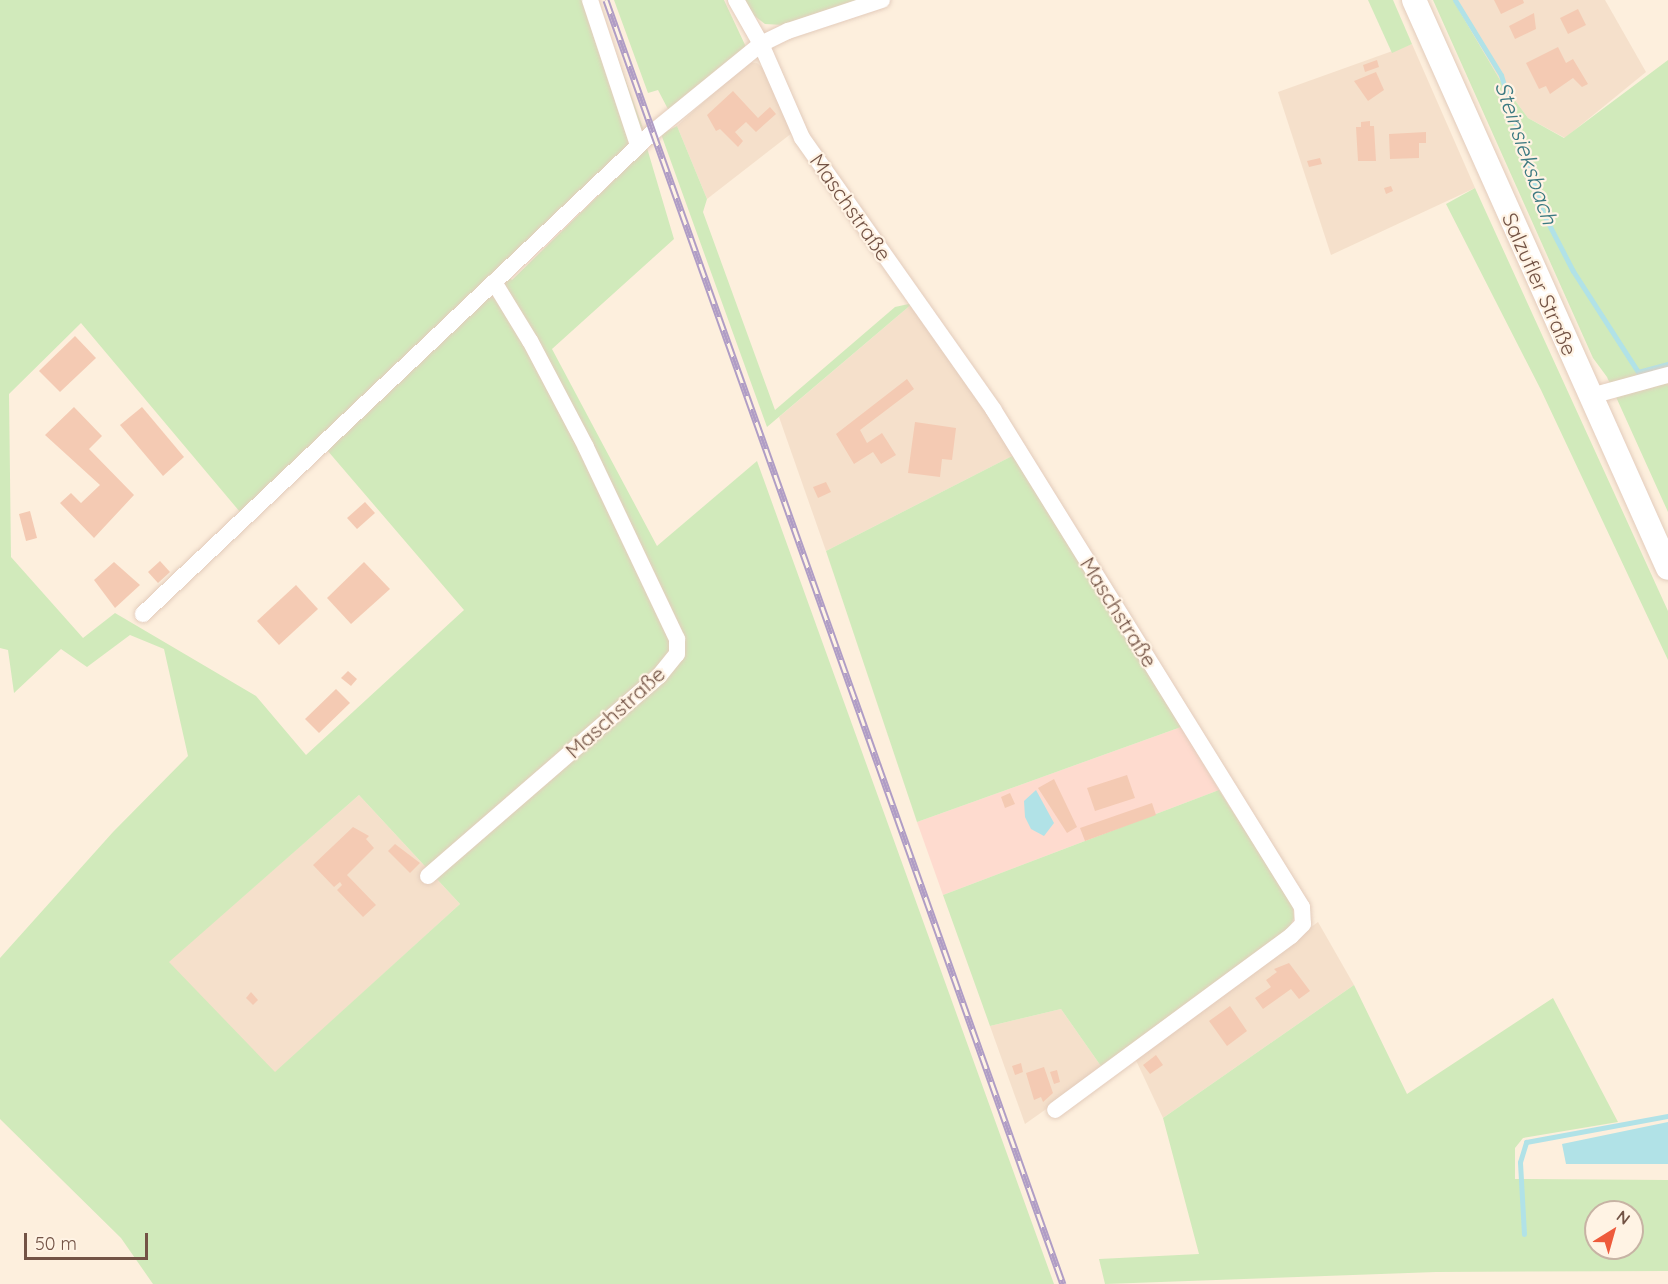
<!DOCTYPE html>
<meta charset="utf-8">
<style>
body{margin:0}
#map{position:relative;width:1668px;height:1284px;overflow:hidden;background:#fdefdd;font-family:Quicksand,sans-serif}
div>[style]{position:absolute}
.residential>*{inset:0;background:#f5e0cb}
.commercial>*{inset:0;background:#fedbcf}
.green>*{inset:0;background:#d1eabb}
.water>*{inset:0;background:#b1e2e7}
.stream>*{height:5px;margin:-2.5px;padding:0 2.5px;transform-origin:2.5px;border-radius:2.5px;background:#b1e2e7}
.building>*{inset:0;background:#f4cab3}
.roads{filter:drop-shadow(0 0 2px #e3ccbc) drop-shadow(0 0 2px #e3ccbc)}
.street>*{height:16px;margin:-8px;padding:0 8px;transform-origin:8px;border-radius:8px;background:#fff}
.secondary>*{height:24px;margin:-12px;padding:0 12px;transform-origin:12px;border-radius:12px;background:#fff}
.rail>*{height:7px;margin-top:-3.5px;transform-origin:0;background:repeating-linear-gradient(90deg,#fff3e4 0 14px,#b09dc5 0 28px);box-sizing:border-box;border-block:2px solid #b09dc5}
span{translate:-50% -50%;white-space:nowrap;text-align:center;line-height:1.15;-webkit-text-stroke:4.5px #fff3e4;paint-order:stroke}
.street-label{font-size:21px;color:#735345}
.water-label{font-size:22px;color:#3b7981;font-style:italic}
.north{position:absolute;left:1584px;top:1200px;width:60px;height:60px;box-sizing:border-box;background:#fff3e4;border:2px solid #c7b3a4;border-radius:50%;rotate:37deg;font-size:16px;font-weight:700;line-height:24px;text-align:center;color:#735345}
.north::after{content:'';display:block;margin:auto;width:21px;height:27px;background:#ee5a3b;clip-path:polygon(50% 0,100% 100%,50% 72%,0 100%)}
.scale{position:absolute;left:24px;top:1233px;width:124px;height:27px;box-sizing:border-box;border:3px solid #735345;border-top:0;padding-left:8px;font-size:18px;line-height:21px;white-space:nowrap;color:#735345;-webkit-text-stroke:4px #fff3e4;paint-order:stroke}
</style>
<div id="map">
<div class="residential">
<i style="clip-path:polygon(1453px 0,1605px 0,1646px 72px,1565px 138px,1528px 118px,1500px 80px)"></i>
<i style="clip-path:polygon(1412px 44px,1475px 188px,1331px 255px,1278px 92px)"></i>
<i style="clip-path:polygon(748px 62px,757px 63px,767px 72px,792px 133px,707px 199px,677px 126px)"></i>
<i style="clip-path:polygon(913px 303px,1016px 454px,826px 551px,779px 417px)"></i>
<i style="clip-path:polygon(359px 795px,460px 904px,275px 1073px,168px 962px)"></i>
<i style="clip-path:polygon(1318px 922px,1354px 985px,1163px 1118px,1134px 1056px)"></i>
<i style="clip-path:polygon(1061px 1009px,1103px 1069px,1025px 1124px,990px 1026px)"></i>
</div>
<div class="commercial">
<i style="clip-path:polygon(1181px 727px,1219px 790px,943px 895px,917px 822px)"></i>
</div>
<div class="green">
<i style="clip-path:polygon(evenodd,0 0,597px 0,644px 131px,498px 269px,512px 280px,647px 148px,674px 239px,552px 349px,657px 546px,757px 461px,1054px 1284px,153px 1284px,121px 1238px,0 1119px,0 958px,113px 832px,188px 756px,164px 649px,130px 635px,87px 667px,61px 649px,14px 693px,8px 650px,0 648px,0 0,81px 323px,240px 512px,327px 450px,464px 610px,306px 755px,256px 696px,115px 613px,83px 638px,11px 557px,9px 394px,81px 323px,0 0,359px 795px,460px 904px,275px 1072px,169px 962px,359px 795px)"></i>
<i style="clip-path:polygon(614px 0,724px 0,746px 47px,670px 113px,658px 90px,648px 93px)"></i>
<i style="clip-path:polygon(741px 0,858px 0,783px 25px,765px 24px,747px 10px)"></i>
<i style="clip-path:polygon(1368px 0,1393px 0,1412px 44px,1392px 53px)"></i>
<i style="clip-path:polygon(1433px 0,1453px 0,1500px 80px,1528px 118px,1564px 138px,1668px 60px,1668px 512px,1607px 377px,1593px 358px)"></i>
<i style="clip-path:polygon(677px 126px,707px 199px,703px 212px,775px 410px,895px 307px,913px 303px,767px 427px,661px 134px)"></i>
<i style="clip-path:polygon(1475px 188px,1668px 611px,1668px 660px,1541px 390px,1446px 204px)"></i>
<i style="clip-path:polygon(1016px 454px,1181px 727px,917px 822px,826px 551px)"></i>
<i style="clip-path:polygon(1219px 790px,1293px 905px,1294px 918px,1288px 931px,1103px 1069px,1061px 1009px,990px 1026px,943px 895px)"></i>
<i style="clip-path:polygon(evenodd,1354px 985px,1407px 1094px,1553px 998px,1618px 1122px,1523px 1138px,1515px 1148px,1515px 1179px,1668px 1180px,1668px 1271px,1436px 1272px,1105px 1284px,1099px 1259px,1199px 1254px,1163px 1118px,1354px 985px,1596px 1212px,1632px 1212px,1632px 1248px,1596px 1248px,1596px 1212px)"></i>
</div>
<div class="water">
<i style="clip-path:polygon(1036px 790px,1054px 823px,1044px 836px,1031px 829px,1025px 817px,1024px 801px)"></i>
<i style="clip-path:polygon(1668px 1122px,1668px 1164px,1566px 1164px,1562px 1144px)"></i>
</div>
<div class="stream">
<i style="left:1455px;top:0;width:88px;rotate:58.5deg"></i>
<i style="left:1501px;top:75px;width:144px;rotate:73.1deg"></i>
<i style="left:1543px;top:213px;width:65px;rotate:62.7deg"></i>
<i style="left:1573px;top:271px;width:120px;rotate:57.2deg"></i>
<i style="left:1638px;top:372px;width:31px;rotate:-15deg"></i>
<i style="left:1524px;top:1234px;width:72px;rotate:-93.2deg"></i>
<i style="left:1520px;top:1162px;width:21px;rotate:-73deg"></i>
<i style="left:1526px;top:1142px;width:144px;rotate:-10.4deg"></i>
</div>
<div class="building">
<i style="clip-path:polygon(1494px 0,1523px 0,1524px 3px,1501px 14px)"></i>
<i style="clip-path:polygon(1578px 9px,1586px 25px,1568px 34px,1560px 18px)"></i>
<i style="clip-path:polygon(1534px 13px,1536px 29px,1515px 39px,1509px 26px)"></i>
<i style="clip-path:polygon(1558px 47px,1566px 63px,1573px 59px,1588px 84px,1582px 87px,1573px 78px,1550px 94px,1546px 86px,1539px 89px,1526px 63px)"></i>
<i style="clip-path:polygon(1377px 60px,1379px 67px,1365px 72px,1363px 65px)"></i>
<i style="clip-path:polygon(1376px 72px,1384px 90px,1368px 101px,1354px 81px)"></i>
<i style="clip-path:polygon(733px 91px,758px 118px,770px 107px,776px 114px,756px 132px,746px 122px,735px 132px,743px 141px,738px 147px,720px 129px,716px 131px,707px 115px)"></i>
<i style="clip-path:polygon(1370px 121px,1370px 126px,1374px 126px,1376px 161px,1358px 161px,1356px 127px,1361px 127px,1361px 122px)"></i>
<i style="clip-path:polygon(1426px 132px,1426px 143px,1419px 143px,1419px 158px,1390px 159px,1389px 134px)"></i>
<i style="clip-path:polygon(1320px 158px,1322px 164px,1309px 167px,1307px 161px)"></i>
<i style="clip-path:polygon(1391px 186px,1393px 191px,1386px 194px,1384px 188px)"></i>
<i style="clip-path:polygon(75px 336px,96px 358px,60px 392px,39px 371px)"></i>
<i style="clip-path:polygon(907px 379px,914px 389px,860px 430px,867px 443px,882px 433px,896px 455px,881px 464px,873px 452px,854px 464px,836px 434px)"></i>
<i style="clip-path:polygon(74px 407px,102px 436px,89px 449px,134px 495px,94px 538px,60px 503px,71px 493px,81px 503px,100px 485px,45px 435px)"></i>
<i style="clip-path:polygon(142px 407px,184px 457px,163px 476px,120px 425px)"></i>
<i style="clip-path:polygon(915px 422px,956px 428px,952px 460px,942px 459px,940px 477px,908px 473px)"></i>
<i style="clip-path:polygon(826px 482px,831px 492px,818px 498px,813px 487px)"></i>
<i style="clip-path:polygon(365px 502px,375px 513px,357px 529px,347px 518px)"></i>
<i style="clip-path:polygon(30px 511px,37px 538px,26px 541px,19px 514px)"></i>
<i style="clip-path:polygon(160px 561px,170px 572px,158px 583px,148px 572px)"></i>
<i style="clip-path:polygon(114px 562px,140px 585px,115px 608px,94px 580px)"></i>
<i style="clip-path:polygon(364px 562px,390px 589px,351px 624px,327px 598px)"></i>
<i style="clip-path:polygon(296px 585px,318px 609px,279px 645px,257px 621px)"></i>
<i style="clip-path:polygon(348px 671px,357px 679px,351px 686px,341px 678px)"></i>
<i style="clip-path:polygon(336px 689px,350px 703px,319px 733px,305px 719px)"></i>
<i style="clip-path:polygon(1127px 775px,1135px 798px,1095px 811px,1087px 788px)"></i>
<i style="clip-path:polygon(1054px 779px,1077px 827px,1067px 833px,1038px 788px)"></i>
<i style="clip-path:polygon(1010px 793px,1015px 804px,1005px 808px,1001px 797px)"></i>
<i style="clip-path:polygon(1152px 803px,1156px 815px,1085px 841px,1080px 828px)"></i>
<i style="clip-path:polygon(353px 827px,369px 836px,366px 839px,374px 848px,347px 875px,376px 905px,363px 917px,337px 890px,342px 885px,340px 882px,334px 887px,313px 865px)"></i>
<i style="clip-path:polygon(395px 844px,420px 863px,410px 873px,388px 851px)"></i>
<i style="clip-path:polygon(1289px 963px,1310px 991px,1299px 999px,1291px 989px,1263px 1009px,1255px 998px,1271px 987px,1266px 980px,1277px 972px,1274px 969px)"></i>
<i style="clip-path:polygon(251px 992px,258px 1000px,253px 1005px,246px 998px)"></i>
<i style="clip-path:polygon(1230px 1006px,1247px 1031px,1227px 1046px,1209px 1021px)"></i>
<i style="clip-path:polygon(1156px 1055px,1163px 1065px,1150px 1074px,1143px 1065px)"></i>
<i style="clip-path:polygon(1021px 1063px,1023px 1072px,1015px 1075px,1012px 1066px)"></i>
<i style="clip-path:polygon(1044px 1067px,1053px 1093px,1043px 1102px,1041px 1097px,1034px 1100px,1026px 1073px)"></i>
<i style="clip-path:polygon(1057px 1070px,1060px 1082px,1054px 1084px,1050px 1072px)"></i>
</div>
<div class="roads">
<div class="street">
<i style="left:590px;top:0;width:153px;rotate:71.7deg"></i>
<i style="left:736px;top:0;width:51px;rotate:60.4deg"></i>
<i style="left:761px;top:44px;width:103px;rotate:66.4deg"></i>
<i style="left:802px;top:138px;width:332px;rotate:54.8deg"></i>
<i style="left:993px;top:409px;width:586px;rotate:58.18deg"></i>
<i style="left:1302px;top:907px;width:17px;rotate:87deg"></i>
<i style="left:1303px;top:924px;width:17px;rotate:135deg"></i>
<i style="left:1291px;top:936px;width:293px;rotate:143.6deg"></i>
<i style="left:1591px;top:396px;width:80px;rotate:-15.3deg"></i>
<i style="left:143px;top:614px;width:702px;rotate:-43.38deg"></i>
<i style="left:653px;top:132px;width:139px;rotate:-39.2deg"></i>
<i style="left:761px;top:44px;width:30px;rotate:-26deg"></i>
<i style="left:788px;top:31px;width:99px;rotate:-18.3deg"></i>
<i style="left:428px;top:876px;width:306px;rotate:-40.9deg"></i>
<i style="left:659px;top:676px;width:28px;rotate:-51deg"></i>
<i style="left:677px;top:654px;width:15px;rotate:-90deg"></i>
<i style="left:677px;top:639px;width:212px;rotate:-115.4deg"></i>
<i style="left:586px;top:447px;width:120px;rotate:-117.8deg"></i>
<i style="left:530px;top:341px;width:69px;rotate:-121.4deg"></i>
</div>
<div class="secondary">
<i style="left:1414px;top:0;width:622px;rotate:65.91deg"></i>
</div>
</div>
<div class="rail">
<i style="left:606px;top:0;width:1363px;rotate:70.41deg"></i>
</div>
<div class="street-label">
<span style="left:851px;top:207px;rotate:55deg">Maschstraße</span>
<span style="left:1540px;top:284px;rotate:66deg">Salzufler Straße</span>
<span style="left:1119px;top:612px;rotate:58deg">Maschstraße</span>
<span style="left:615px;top:712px;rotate:-42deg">Maschstraße</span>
</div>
<div class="water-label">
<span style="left:1526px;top:153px;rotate:71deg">Steinsieksbach</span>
</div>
<div class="north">N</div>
<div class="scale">50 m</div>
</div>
